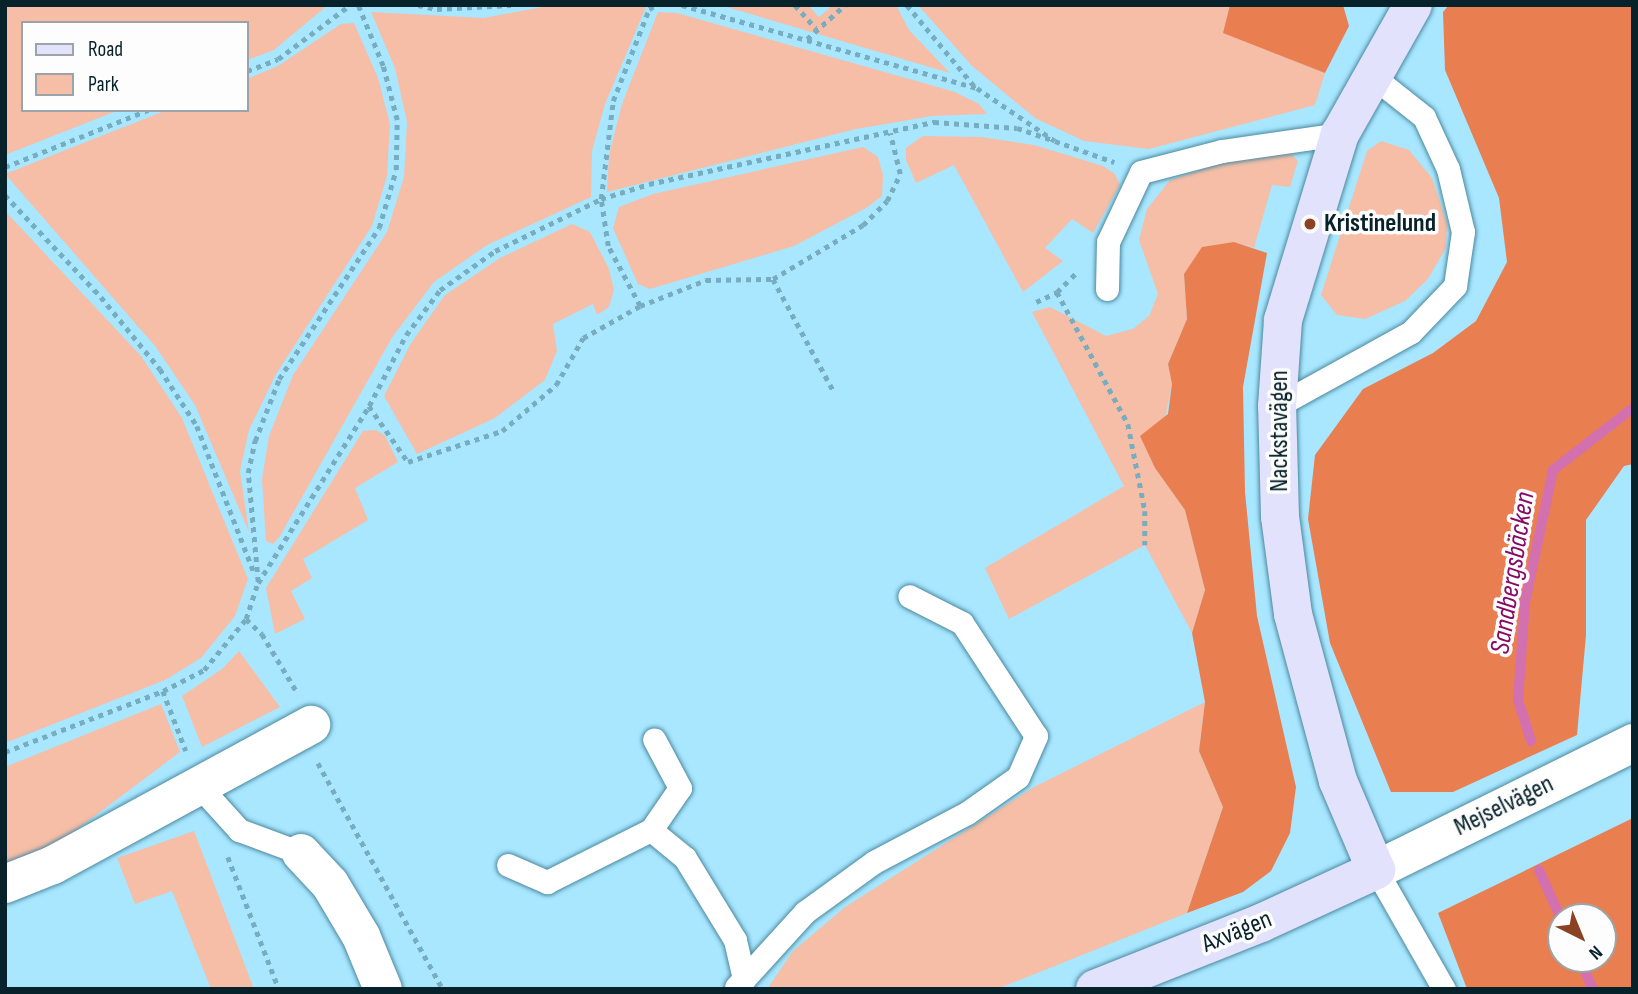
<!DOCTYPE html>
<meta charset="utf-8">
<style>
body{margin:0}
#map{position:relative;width:1638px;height:994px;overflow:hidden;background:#a8e7ff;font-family:"Sofia Sans Condensed",sans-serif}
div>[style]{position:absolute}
.green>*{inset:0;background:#f6bea7}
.forest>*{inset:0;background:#e97e51}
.stream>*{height:10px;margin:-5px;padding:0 5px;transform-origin:5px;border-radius:5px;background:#d370af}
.path>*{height:4.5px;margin-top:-2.25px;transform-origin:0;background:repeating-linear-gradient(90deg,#78acbf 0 5px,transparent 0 10px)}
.roads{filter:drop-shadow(0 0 2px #4c899f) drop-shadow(0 0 2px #4c899f)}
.lane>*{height:23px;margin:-11.5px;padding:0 11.5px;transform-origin:11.5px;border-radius:11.5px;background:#fff}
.street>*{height:38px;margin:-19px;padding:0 19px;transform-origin:19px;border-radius:19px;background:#fff}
.secondary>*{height:38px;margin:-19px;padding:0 19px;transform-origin:19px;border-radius:19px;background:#e2e2fc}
.dots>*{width:19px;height:19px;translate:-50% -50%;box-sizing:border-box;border:4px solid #fdfdfd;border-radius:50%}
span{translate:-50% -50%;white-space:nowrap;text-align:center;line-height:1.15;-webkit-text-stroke:7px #fdfdfd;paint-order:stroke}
.poi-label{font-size:26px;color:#07222b;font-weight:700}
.left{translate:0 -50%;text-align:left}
.street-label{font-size:26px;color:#07222b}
.water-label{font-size:28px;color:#870a66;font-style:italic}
.frame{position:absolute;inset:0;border:7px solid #07222b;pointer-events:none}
.legend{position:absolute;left:21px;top:21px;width:228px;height:91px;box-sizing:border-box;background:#fdfdfd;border:2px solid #9ba5a9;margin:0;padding:9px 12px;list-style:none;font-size:21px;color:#07222b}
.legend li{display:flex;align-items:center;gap:14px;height:35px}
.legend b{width:35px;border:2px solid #9ba5a9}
.north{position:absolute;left:1547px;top:903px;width:70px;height:70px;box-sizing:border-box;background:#fdfdfd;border:2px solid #9ba5a9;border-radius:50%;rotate:137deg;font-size:19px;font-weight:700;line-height:28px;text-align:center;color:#07222b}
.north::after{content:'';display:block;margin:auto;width:24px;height:32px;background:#8a4223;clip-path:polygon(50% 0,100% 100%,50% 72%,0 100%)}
</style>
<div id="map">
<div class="green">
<i style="clip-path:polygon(5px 5px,328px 5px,274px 50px,247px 60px,247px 23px,23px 23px,23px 110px,119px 110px,5px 155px)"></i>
<i style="clip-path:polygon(553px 5px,646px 7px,605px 104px,592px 151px,591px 197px,487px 245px,434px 282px,393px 336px,280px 536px,273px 544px,266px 541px,262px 479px,269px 436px,293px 375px,387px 232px,404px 177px,407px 122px,395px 68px,371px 12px,484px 18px)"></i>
<i style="clip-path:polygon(720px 5px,808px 5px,819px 17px,833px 5px,896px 5px,909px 30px,950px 73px)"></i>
<i style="clip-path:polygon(918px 5px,1230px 5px,1224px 33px,1325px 73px,1315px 105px,1149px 149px,1084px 141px,1035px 118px,972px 66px)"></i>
<i style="clip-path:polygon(658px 12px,677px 13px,955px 92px,979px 104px,987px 114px,932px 116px,856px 129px,607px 192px,609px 155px,622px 104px)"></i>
<i style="clip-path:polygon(354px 23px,378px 78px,390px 124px,387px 176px,372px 226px,276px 374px,249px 430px,240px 471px,249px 532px,195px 405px,155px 346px,5px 174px,167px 110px,247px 110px,247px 79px,278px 66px,341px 24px)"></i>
<i style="clip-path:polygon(923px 136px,981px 137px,1034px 145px,1103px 166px,1115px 174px,1120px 185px,1093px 233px,1072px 219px,1045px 248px,1063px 261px,1023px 292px,954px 165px,916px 183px,906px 160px,906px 148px)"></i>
<i style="clip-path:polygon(1381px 141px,1409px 150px,1432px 178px,1447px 223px,1446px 248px,1428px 279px,1405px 301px,1365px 319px,1337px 315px,1321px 295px,1367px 151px)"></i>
<i style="clip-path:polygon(863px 147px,878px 157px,883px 175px,882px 196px,866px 208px,794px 246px,650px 289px,638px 284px,613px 228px,619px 207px,653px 194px)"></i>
<i style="clip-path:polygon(1285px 147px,1298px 161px,1290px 187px,1272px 185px,1254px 248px,1234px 242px,1184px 274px,1187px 319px,1168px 364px,1172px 384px,1155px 468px,1185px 510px,1205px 590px,1192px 633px,1145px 545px,1009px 619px,985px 568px,1124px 486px,1032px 312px,1050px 307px,1106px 336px,1133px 329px,1149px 316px,1158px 294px,1139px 240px,1147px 209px,1170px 180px,1257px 151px)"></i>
<i style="clip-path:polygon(5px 211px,141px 356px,182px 418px,248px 579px,235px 616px,201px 658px,165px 680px,5px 743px)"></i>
<i style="clip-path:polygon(572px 224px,590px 232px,609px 269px,614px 290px,609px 307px,597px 315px,593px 304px,553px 324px,557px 351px,545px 380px,495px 418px,417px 454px,384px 396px,411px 343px,445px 295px,500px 258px)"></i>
<i style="clip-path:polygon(376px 430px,385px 436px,398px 462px,355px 488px,368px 520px,303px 559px,312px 578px,291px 591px,305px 619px,275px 634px,266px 588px,363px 431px)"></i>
<i style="clip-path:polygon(239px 651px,280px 707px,202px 747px,182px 696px,222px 669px)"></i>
<i style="clip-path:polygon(1205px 702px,1199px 751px,1223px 807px,1187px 913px,997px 989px,767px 989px,793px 951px,845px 907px,1034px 787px)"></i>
<i style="clip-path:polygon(161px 704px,180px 752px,55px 846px,5px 866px,5px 767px)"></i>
<i style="clip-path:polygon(194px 831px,254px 989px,211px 989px,172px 891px,135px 904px,117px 858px)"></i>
</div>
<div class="forest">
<i style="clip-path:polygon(1230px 5px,1343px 5px,1349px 26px,1325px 73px,1223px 33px)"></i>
<i style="clip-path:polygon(1449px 5px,1633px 5px,1633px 464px,1624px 466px,1586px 520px,1586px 635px,1577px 735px,1453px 792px,1391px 792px,1330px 643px,1308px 519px,1315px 455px,1363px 389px,1433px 353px,1476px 321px,1507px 262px,1499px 198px,1445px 70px,1443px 12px)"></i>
<i style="clip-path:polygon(1234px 242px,1267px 253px,1243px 387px,1245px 492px,1257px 616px,1296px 787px,1290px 833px,1271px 871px,1243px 892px,1187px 913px,1223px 807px,1199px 751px,1205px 702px,1192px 633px,1205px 590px,1185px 510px,1155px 468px,1140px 436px,1168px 414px,1172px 384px,1168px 364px,1187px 319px,1184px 274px,1202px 247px)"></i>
<i style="clip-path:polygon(evenodd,1633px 818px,1633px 989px,1467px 989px,1438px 913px,1633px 818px,1561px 917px,1603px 917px,1603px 959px,1561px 959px,1561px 917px)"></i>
</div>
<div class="stream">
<i style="left:1531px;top:741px;width:43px;rotate:-107.6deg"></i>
<i style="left:1518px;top:700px;width:98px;rotate:-85.9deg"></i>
<i style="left:1525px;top:602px;width:135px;rotate:-78deg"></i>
<i style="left:1553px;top:470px;width:101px;rotate:-37.8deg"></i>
<i style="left:1539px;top:870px;width:54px;rotate:65.8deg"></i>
<i style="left:1579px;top:959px;width:33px;rotate:65deg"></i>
</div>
<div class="path">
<i style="left:418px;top:5px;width:19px;rotate:12deg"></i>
<i style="left:437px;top:9px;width:74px;rotate:-3.1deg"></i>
<i style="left:682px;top:5px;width:306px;rotate:15.7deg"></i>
<i style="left:977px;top:88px;width:94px;rotate:34.2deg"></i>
<i style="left:1055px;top:141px;width:63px;rotate:19.6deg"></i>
<i style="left:795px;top:5px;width:31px;rotate:48deg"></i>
<i style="left:907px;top:5px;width:108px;rotate:50.3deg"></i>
<i style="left:807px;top:39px;width:51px;rotate:-41.8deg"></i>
<i style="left:247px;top:71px;width:33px;rotate:-21deg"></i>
<i style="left:278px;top:59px;width:90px;rotate:-36.9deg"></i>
<i style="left:5px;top:167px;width:154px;rotate:-21.7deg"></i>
<i style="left:5px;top:195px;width:140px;rotate:46.7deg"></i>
<i style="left:101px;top:297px;width:93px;rotate:50.7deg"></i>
<i style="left:160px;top:369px;width:68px;rotate:57deg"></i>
<i style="left:197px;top:426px;width:160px;rotate:68.7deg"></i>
<i style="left:773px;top:279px;width:105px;rotate:-31deg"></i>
<i style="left:863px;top:225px;width:34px;rotate:-45deg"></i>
<i style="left:887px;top:201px;width:30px;rotate:-64deg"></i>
<i style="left:900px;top:174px;width:42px;rotate:-103.7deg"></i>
<i style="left:1057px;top:292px;width:150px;rotate:61.7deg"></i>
<i style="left:1128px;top:424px;width:89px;rotate:78.9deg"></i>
<i style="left:1145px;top:511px;width:34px;rotate:90deg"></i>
<i style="left:1036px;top:302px;width:23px;rotate:-25deg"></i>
<i style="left:1057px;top:292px;width:30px;rotate:-45deg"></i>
<i style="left:640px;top:306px;width:68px;rotate:-118.1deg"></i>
<i style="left:608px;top:246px;width:48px;rotate:-98.5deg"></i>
<i style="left:601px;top:199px;width:99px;rotate:-83deg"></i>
<i style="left:613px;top:101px;width:99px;rotate:-68.6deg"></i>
<i style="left:649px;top:9px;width:8px;rotate:-30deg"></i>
<i style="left:369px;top:406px;width:68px;rotate:55.1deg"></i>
<i style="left:408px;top:462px;width:99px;rotate:-18.3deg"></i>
<i style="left:502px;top:431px;width:71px;rotate:-40.4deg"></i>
<i style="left:556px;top:385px;width:54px;rotate:-60.1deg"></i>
<i style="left:583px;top:338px;width:65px;rotate:-29.3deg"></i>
<i style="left:640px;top:306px;width:71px;rotate:-21.5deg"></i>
<i style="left:706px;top:280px;width:67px;rotate:-0.9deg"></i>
<i style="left:773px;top:279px;width:128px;rotate:61.6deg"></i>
<i style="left:258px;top:582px;width:109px;rotate:-95.2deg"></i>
<i style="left:248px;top:473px;width:33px;rotate:-78deg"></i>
<i style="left:255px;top:441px;width:66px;rotate:-68.8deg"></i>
<i style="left:279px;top:379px;width:181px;rotate:-56.5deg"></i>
<i style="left:379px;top:228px;width:60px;rotate:-73.7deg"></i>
<i style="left:396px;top:170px;width:50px;rotate:-88.9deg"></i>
<i style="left:397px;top:120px;width:56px;rotate:-104.5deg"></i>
<i style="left:383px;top:66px;width:66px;rotate:-112.3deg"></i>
<i style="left:246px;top:619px;width:22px;rotate:43deg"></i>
<i style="left:262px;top:634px;width:68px;rotate:58.9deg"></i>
<i style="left:163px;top:691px;width:46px;rotate:-27.1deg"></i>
<i style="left:204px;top:670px;width:66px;rotate:-50.5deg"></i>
<i style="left:246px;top:619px;width:38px;rotate:-72deg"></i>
<i style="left:258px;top:583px;width:209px;rotate:-57.9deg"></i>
<i style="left:369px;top:406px;width:80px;rotate:-62.5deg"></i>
<i style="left:406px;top:335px;width:56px;rotate:-52.9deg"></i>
<i style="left:440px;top:290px;width:67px;rotate:-35.3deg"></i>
<i style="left:495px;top:251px;width:118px;rotate:-26.1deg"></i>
<i style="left:601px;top:199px;width:50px;rotate:-17.4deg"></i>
<i style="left:649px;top:184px;width:292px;rotate:-12.3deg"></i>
<i style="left:934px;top:122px;width:83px;rotate:4.1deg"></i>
<i style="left:1017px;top:128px;width:40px;rotate:18.9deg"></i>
<i style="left:5px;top:752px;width:169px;rotate:-21.1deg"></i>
<i style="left:163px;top:691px;width:64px;rotate:69deg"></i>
<i style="left:318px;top:763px;width:258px;rotate:61.1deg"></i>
<i style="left:228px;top:857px;width:142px;rotate:68.9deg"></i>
</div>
<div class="roads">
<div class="lane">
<i style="left:1107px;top:289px;width:47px;rotate:-88.8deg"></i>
<i style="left:1108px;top:242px;width:77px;rotate:-64.8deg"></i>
<i style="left:1141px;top:172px;width:84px;rotate:-14.5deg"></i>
<i style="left:1222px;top:151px;width:119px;rotate:-8.2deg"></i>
<i style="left:1277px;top:406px;width:153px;rotate:-28.9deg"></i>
<i style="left:1411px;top:332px;width:64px;rotate:-46.3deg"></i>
<i style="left:1455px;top:286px;width:55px;rotate:-81.6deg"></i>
<i style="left:1463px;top:232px;width:65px;rotate:-103.4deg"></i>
<i style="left:1448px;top:169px;width:57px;rotate:-114.8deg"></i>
<i style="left:1424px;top:117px;width:66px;rotate:-141.7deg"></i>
<i style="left:201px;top:788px;width:57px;rotate:47.9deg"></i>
<i style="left:239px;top:830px;width:66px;rotate:20.4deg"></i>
<i style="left:651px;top:830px;width:51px;rotate:-55.4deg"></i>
<i style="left:680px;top:788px;width:55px;rotate:-118deg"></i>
<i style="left:508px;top:865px;width:43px;rotate:23.6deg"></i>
<i style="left:547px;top:882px;width:116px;rotate:-26.6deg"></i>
<i style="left:651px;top:830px;width:44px;rotate:39.5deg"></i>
<i style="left:685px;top:858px;width:96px;rotate:58.6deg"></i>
<i style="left:735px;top:940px;width:40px;rotate:77deg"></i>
<i style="left:744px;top:979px;width:11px;rotate:135deg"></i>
<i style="left:1376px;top:870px;width:137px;rotate:60.3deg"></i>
<i style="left:744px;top:979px;width:91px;rotate:-47.7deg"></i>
<i style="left:805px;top:912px;width:85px;rotate:-35.9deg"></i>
<i style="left:874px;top:862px;width:105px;rotate:-27.8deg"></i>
<i style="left:967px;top:813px;width:62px;rotate:-35.2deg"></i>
<i style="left:1018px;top:777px;width:45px;rotate:-66.3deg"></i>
<i style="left:1036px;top:736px;width:135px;rotate:-123.2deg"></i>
<i style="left:962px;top:623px;width:59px;rotate:-153deg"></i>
</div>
<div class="street">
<i style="left:301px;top:853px;width:42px;rotate:46.9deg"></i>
<i style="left:330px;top:884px;width:61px;rotate:59.2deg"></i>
<i style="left:361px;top:936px;width:57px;rotate:67.5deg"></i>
<i style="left:1376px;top:870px;width:287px;rotate:-26.3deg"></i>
<i style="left:5px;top:884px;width:52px;rotate:-21.6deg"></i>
<i style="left:53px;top:865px;width:294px;rotate:-28.5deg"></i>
</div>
<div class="secondary">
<i style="left:1095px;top:989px;width:179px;rotate:-21.7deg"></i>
<i style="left:1261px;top:923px;width:127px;rotate:-24.7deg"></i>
<i style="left:1376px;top:870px;width:97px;rotate:-113.1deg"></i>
<i style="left:1338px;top:781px;width:173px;rotate:-105.1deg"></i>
<i style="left:1293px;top:614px;width:98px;rotate:-97.6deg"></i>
<i style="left:1280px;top:517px;width:111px;rotate:-91.5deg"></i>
<i style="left:1277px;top:406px;width:86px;rotate:-86deg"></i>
<i style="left:1283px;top:320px;width:195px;rotate:-73deg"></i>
<i style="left:1340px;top:134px;width:148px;rotate:-60.5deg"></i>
</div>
</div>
<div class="dots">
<i style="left:1310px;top:224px;background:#8a4223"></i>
</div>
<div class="poi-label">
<span class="left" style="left:1324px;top:224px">Kristinelund</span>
</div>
<div class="street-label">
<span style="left:1280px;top:431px;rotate:-90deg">Nackstavägen</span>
<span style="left:1504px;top:806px;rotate:-26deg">Mejselvägen</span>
<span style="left:1237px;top:932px;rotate:-22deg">Axvägen</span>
</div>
<div class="water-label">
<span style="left:1513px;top:573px;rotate:-81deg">Sandbergsbäcken</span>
</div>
<div class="frame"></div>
<ul class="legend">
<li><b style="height:9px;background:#e2e2fc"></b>Road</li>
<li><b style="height:19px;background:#f6bea7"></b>Park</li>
</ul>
<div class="north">N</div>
</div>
